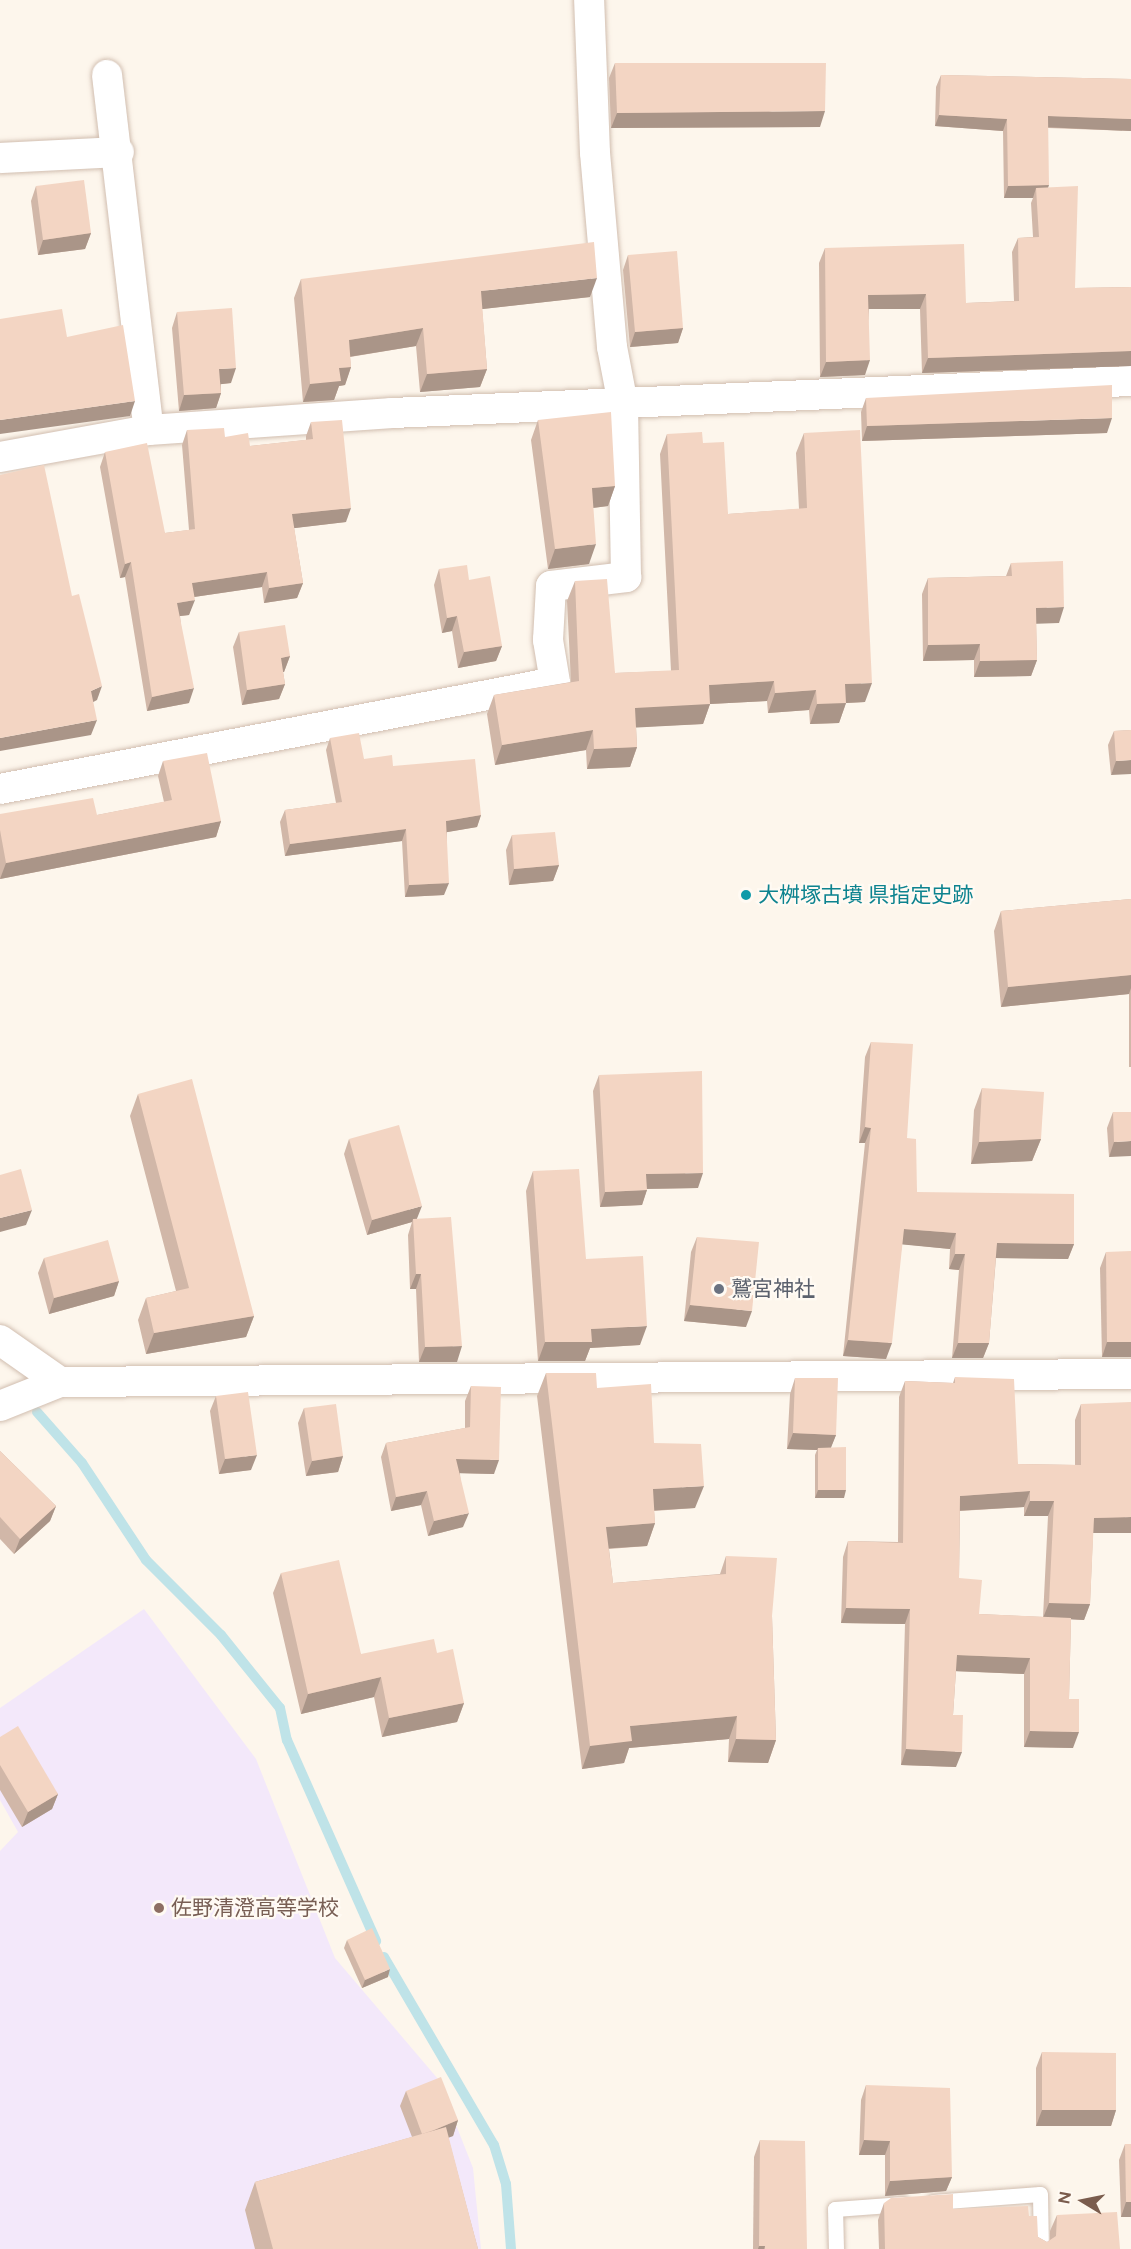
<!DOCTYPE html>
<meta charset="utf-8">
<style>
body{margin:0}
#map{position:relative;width:1131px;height:2249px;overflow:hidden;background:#fdf6ec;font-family:Figtree,"Noto Sans JP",sans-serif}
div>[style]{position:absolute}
.education>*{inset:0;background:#f3e8fa}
.stream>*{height:10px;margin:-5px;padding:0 5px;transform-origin:5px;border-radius:5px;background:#bfe3e8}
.roads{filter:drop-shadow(0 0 2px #d1beb0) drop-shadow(0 0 2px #d1beb0)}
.service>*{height:15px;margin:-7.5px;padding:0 7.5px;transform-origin:7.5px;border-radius:7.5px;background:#fff}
.minor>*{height:30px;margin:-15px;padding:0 15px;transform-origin:15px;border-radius:15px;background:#fff}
.wall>*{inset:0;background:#d1b7a8}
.shaded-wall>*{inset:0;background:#aa9588}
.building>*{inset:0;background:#f3d5c3}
.dots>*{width:16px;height:16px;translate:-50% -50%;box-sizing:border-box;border:3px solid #fffaf3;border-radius:50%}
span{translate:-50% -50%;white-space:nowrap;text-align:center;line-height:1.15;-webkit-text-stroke:4.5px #fffaf3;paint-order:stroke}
.culture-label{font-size:21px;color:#0d838f}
.left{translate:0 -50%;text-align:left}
.worship-label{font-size:21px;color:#5b616d}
.education-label{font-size:21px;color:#785e54}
.north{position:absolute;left:1053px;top:2171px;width:60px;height:60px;-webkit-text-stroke:4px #fffaf3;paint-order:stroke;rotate:280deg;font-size:16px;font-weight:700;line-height:24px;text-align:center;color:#7a5c4d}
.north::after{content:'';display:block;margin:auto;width:21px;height:27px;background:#7a5c4d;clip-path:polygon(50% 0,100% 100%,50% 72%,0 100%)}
</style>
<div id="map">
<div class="education">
<i style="clip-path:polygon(144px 1609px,256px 1759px,335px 1958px,438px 2079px,473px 2168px,481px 2249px,0 2249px,0 1851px,18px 1832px,0 1800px,0 1708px)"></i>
</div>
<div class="stream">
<i style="left:37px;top:1412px;width:68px;rotate:48.6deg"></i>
<i style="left:82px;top:1463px;width:116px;rotate:56.6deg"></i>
<i style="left:146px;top:1560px;width:106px;rotate:45deg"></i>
<i style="left:221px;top:1635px;width:94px;rotate:51.1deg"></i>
<i style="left:280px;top:1708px;width:33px;rotate:78deg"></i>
<i style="left:287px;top:1740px;width:220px;rotate:66.1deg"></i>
<i style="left:384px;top:1957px;width:218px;rotate:59.7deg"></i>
<i style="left:494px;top:2145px;width:41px;rotate:72.9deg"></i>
<i style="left:506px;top:2184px;width:65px;rotate:85.6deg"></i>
</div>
<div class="roads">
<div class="service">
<i style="left:933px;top:2202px;width:107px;rotate:-4.3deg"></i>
<i style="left:1040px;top:2194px;width:55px;rotate:89deg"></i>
<i style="left:836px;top:2249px;width:40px;rotate:-91.4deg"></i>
<i style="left:835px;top:2209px;width:68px;rotate:-4.2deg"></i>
</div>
<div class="minor">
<i style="left:107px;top:75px;width:357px;rotate:83.3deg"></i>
<i style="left:0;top:158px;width:119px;rotate:-2.9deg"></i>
<i style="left:0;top:457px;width:151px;rotate:-10.3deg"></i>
<i style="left:149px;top:430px;width:244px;rotate:-4deg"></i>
<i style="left:392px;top:413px;width:740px;rotate:-2.48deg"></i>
<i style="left:0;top:789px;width:565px;rotate:-10.91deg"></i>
<i style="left:555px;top:682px;width:43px;rotate:-99.5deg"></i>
<i style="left:548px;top:640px;width:54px;rotate:-86.8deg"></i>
<i style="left:551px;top:586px;width:76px;rotate:-6.8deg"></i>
<i style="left:626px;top:577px;width:173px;rotate:-91deg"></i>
<i style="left:623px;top:404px;width:58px;rotate:-100.9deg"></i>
<i style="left:612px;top:347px;width:195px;rotate:-95deg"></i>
<i style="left:595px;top:153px;width:153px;rotate:-92.2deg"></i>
<i style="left:0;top:1340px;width:73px;rotate:35deg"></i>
<i style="left:0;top:1406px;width:65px;rotate:-21.8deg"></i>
<i style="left:60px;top:1382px;width:1071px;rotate:-0.43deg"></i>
</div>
</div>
<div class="wall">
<i style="clip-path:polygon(615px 63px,820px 127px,611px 128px,609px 78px)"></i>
<i style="clip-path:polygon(941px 75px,1131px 79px,1131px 131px,1048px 128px,1048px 188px,1075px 288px,1131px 287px,1131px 366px,922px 373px,920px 309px,869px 309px,865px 375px,820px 377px,819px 263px,825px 248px,966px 303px,1014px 301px,1012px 252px,1018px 238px,1033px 237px,1031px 203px,1033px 198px,1004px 198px,1003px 131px,935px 126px,936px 87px)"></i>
<i style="clip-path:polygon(36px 186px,91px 233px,85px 249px,38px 255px,31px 201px)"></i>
<i style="clip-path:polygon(628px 255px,683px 328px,678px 343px,630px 347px,623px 270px)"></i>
<i style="clip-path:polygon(301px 279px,590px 297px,482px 309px,487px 369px,480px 387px,420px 392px,416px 346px,350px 357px,351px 367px,345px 385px,339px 386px,334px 400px,303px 402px,294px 298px)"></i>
<i style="clip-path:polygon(177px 312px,231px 383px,221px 384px,221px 393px,216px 408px,179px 411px,172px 328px)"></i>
<i style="clip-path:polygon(866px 398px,1107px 433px,862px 441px,861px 412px)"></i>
<i style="clip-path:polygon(538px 420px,615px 486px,608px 506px,593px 508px,589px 564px,548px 569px,531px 440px)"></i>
<i style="clip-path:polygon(311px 422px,346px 522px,294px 528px,303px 583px,297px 598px,264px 603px,262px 587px,194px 597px,189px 615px,180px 616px,189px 703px,147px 711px,125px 577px,120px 578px,100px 467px,105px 452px,165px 533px,189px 530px,182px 445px,187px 430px,225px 437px,250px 446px,306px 440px,306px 436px)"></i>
<i style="clip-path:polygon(804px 433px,865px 702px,846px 703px,839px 723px,810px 724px,809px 710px,768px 713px,767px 701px,710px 704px,703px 724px,636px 727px,637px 747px,630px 767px,587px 769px,586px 750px,495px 765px,487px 714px,494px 695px,571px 682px,567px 601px,575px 581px,615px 673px,671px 671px,660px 454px,667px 434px,703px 443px,728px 514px,799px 509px,796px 453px)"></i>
<i style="clip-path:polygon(1011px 563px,1059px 623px,1036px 623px,1037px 660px,1031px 676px,974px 677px,974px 660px,923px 661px,922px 594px,928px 578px,1006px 576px)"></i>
<i style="clip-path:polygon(439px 569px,469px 580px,502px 646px,496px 661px,458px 668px,452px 631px,442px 633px,434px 585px)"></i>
<i style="clip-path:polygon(239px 632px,290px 656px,284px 672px,283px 672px,285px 684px,279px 699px,242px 705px,233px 647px)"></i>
<i style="clip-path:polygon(1131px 730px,1111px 775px,1108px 745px,1114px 731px)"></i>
<i style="clip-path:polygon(330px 738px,364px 759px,393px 766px,481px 815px,477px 827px,447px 832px,444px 895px,405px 897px,402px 841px,285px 856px,280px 822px,285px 810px,336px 803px,326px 750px)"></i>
<i style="clip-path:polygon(163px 761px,221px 821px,216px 837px,0 879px,0 814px,97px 815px,164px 802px,158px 776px)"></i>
<i style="clip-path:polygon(512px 835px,559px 865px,553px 881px,509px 885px,506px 850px)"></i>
<i style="clip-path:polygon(1131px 899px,1131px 1067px,1129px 1067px,1129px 994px,1001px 1007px,994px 931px,1001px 911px)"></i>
<i style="clip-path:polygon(871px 1042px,907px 1138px,917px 1192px,1074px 1244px,1068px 1259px,996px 1258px,989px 1343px,983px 1358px,952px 1358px,959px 1270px,949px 1269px,950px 1249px,902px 1244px,886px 1359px,843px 1356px,865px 1143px,859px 1143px,865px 1057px)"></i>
<i style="clip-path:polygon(599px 1075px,698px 1188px,647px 1189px,642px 1205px,600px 1207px,593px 1091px)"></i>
<i style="clip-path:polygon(982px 1088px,1041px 1139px,1032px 1161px,971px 1164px,974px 1110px)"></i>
<i style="clip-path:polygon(138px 1094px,254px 1316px,246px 1337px,146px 1354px,138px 1320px,146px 1298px,176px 1291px,130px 1116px)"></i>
<i style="clip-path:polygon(1113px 1112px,1131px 1112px,1109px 1157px,1107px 1128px)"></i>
<i style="clip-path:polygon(349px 1139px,417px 1219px,457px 1362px,419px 1362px,416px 1289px,410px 1289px,408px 1235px,412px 1222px,367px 1235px,344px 1154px)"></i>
<i style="clip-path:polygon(533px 1171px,586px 1259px,640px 1345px,590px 1348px,585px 1361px,538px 1361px,526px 1191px)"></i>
<i style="clip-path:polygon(697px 1237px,746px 1327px,684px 1321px,691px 1252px)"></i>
<i style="clip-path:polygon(1106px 1252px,1131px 1357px,1102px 1357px,1100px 1268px)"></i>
<i style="clip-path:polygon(44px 1258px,119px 1281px,114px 1296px,49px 1314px,38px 1273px)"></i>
<i style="clip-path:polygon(546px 1373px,597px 1388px,654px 1443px,695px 1508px,654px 1511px,655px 1523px,647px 1546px,609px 1549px,613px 1583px,720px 1574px,726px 1556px,772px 1616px,776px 1740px,768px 1763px,728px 1762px,729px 1739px,629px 1748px,624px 1763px,582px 1769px,537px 1396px)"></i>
<i style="clip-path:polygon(evenodd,955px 1377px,1018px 1464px,1075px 1465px,1075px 1420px,1081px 1404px,1131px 1533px,1093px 1533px,1090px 1604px,1084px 1620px,1071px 1619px,1069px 1699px,1073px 1748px,1024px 1747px,1024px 1674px,956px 1671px,953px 1715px,956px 1767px,901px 1765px,905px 1624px,841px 1623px,843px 1557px,848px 1541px,898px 1542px,899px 1397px,905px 1381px,953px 1383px,955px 1377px,1024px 1507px,1024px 1516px,1048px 1516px,1043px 1617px,979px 1614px,959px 1578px,960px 1511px,1024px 1507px)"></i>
<i style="clip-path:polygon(795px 1378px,836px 1435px,831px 1447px,844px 1498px,815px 1498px,815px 1455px,817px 1450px,787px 1449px,790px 1394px)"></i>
<i style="clip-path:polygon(471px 1386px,494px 1474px,460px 1473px,463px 1527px,428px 1536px,421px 1505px,391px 1511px,381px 1457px,386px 1443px,465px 1428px,465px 1401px)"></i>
<i style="clip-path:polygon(216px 1396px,251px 1470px,219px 1474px,210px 1411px)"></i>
<i style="clip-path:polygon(304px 1408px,343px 1456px,338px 1472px,306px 1476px,298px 1423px)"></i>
<i style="clip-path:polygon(0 1451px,56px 1506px,50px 1521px,14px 1554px,0 1539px)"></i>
<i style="clip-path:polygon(281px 1573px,361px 1654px,437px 1653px,464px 1703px,457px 1722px,382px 1737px,374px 1697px,301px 1714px,273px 1593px)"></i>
<i style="clip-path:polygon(0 1737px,58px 1794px,52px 1809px,22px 1827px,0 1790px)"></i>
<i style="clip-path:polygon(347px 1940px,388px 1977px,362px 1988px,344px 1948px)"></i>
<i style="clip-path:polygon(1042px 2052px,1116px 2110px,1111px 2126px,1036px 2126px,1036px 2068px)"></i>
<i style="clip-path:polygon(866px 2085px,952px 2177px,946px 2191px,885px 2196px,885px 2155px,859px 2155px,861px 2100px)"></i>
<i style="clip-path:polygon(406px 2091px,458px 2120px,453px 2136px,448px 2137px,478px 2249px,255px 2249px,245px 2210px,255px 2182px,412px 2137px,400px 2106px)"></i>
<i style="clip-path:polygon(760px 2140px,807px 2249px,753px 2249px,754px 2157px)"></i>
<i style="clip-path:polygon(1125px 2144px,1131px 2144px,1131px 2217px,1121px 2217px,1119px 2160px)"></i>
<i style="clip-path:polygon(884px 2203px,1029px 2216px,1038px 2237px,1047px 2242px,1050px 2240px,1050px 2231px,1057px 2215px,1120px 2249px,879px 2249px,878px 2220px)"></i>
</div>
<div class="shaded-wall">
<i style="clip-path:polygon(825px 111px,820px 127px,611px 128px,617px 113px)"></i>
<i style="clip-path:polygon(939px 115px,1007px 119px,1003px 131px,935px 126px)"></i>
<i style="clip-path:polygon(1048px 116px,1131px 119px,1131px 131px,1043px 127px)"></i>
<i style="clip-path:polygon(1049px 185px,1045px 197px,1036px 188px,1033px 198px,1004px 198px,1008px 186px)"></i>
<i style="clip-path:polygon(91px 233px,85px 249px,38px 255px,43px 240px)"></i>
<i style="clip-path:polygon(597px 278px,590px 297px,474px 310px,481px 291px)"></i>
<i style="clip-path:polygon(926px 294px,920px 309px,863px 309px,868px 295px)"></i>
<i style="clip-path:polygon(423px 328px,416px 346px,342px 358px,349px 340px)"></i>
<i style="clip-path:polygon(683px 328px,678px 343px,630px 347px,635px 332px)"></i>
<i style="clip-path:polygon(1131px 351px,1131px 366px,922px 373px,928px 358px)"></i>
<i style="clip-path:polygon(870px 360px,865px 375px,820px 377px,826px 362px)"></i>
<i style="clip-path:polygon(351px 367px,345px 385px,339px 386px,334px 400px,303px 402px,310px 384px,339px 368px)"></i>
<i style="clip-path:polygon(236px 368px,231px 383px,214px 385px,219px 369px)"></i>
<i style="clip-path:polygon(487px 369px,480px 387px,420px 392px,427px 374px)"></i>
<i style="clip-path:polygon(221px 393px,216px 408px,179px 411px,184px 395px)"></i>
<i style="clip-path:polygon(135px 401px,130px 416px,0 434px,0 420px)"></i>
<i style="clip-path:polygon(1112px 418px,1107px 433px,862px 441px,867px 426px)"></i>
<i style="clip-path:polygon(615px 486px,608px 506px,584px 509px,592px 488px)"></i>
<i style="clip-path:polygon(351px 508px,346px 522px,287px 529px,292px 514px)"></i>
<i style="clip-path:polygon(596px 544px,589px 564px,548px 569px,555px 549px)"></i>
<i style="clip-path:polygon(131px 562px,125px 577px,120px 578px,125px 564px)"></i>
<i style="clip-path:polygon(267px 572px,262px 587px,187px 598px,192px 583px)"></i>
<i style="clip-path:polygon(303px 583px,297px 598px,264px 603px,269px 588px)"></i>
<i style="clip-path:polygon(195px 600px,189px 615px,172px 617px,177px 603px)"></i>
<i style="clip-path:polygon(1064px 607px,1059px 623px,1030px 624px,1036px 608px)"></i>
<i style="clip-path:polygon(457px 616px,452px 631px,442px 633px,447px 618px)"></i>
<i style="clip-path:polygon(980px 644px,974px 660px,923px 661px,928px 645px)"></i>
<i style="clip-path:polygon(502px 646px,496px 661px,458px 668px,464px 652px)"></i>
<i style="clip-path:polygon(290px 656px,284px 672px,275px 673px,281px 658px)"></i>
<i style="clip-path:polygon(1037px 660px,1031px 676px,974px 677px,980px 661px)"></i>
<i style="clip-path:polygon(774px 681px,767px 701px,710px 704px,703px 724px,628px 728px,635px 708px,709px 685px)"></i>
<i style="clip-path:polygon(872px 683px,865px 702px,846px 703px,839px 723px,810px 724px,817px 704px,845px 684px)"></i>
<i style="clip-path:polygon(285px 684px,279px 699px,242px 705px,247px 690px)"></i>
<i style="clip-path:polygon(102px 686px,97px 700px,86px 706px,91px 691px)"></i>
<i style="clip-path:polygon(194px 688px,189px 703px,147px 711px,152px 697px)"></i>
<i style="clip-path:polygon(816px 690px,809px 710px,768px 713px,775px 693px)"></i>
<i style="clip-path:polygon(97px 720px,91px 735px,0 751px,0 738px)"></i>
<i style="clip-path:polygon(593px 730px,586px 750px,495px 765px,502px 745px)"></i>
<i style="clip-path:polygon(637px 747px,630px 767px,587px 769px,594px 749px)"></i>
<i style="clip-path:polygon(1131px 760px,1131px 774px,1111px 775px,1116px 761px)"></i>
<i style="clip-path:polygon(481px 815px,477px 827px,442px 833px,446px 821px)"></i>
<i style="clip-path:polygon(221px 821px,216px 837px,0 879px,6px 863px)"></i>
<i style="clip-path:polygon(406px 829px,402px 841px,285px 856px,290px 844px)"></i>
<i style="clip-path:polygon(559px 865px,553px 881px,509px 885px,514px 869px)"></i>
<i style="clip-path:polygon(449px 883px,444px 895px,405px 897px,409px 885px)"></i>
<i style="clip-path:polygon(1131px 975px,1131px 988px,1129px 994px,1001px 1007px,1008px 987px)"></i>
<i style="clip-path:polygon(865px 1127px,871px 1128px,865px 1143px,859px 1143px)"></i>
<i style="clip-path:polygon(1041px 1139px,1032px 1161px,971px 1164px,979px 1142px)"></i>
<i style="clip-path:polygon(1131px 1141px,1131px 1156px,1109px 1157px,1114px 1142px)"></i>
<i style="clip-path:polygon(703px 1173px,698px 1188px,641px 1189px,646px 1174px)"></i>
<i style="clip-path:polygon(647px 1190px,642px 1205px,600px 1207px,605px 1192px)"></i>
<i style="clip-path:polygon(422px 1206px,416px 1221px,413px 1219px,412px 1222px,367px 1235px,372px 1220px)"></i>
<i style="clip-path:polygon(32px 1210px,26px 1225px,0 1232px,0 1218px)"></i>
<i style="clip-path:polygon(904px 1229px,956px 1233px,950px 1249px,898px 1244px)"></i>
<i style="clip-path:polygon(997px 1243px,1074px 1244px,1068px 1259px,992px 1258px)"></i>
<i style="clip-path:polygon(955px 1254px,965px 1254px,959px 1270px,949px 1269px)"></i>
<i style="clip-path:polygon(416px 1274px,421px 1274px,416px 1289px,410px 1289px)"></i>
<i style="clip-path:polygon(119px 1281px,114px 1296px,49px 1314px,54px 1298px)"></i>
<i style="clip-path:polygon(690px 1305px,752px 1311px,746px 1327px,684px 1321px)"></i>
<i style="clip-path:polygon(254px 1316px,246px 1337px,146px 1354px,154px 1333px)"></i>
<i style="clip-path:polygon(647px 1326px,640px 1345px,590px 1348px,585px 1361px,538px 1361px,545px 1342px,591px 1329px)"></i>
<i style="clip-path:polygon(848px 1340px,892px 1343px,886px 1359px,843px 1356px)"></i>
<i style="clip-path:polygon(1107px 1342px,1131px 1342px,1131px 1357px,1102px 1357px)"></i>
<i style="clip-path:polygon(958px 1343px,989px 1343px,983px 1358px,952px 1358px)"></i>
<i style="clip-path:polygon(462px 1346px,457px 1362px,419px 1362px,425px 1347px)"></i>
<i style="clip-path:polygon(793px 1433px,836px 1435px,830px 1450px,818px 1448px,817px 1450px,787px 1449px)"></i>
<i style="clip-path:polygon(257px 1455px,251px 1470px,219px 1474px,225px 1459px)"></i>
<i style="clip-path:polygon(343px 1456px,338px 1472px,306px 1476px,312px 1461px)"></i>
<i style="clip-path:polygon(456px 1459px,499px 1460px,494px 1474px,451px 1473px)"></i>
<i style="clip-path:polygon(704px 1486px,695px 1508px,645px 1511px,653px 1489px)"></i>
<i style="clip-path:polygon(818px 1490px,846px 1490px,844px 1498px,815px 1498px)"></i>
<i style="clip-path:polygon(427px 1491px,421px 1505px,391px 1511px,396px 1497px)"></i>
<i style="clip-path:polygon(1030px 1491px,1024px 1507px,954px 1511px,960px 1496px)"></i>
<i style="clip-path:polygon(1030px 1501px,1054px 1501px,1048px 1516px,1024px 1516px)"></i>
<i style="clip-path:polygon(56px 1506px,50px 1521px,14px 1554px,20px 1539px)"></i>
<i style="clip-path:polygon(469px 1513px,463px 1527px,428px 1536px,434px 1521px)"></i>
<i style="clip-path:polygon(1131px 1517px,1131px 1533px,1089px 1533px,1094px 1518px)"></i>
<i style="clip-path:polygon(655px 1523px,647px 1546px,598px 1549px,606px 1527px)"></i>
<i style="clip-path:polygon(1049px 1603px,1090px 1604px,1084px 1620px,1043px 1618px)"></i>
<i style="clip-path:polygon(846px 1608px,910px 1609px,905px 1624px,841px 1623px)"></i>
<i style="clip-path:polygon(957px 1655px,1030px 1658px,1024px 1674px,951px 1671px)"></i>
<i style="clip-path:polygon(381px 1677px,374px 1697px,301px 1714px,308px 1694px)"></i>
<i style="clip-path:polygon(464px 1703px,457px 1722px,382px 1737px,389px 1718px)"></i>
<i style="clip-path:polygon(737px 1716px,729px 1739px,629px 1748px,624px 1763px,582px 1769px,590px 1746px,630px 1726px)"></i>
<i style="clip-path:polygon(1030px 1731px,1079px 1732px,1073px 1748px,1024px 1747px)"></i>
<i style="clip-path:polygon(736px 1739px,776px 1740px,768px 1763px,728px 1762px)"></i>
<i style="clip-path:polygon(906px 1749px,962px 1752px,956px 1767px,901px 1765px)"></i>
<i style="clip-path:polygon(58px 1794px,52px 1809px,22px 1827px,28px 1812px)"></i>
<i style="clip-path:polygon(390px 1969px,388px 1977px,362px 1988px,365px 1980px)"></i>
<i style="clip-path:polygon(1042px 2110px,1116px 2110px,1111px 2126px,1036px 2126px)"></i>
<i style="clip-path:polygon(458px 2120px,453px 2136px,417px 2150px,423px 2135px)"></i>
<i style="clip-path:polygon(864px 2140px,890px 2141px,885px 2155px,859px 2155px)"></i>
<i style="clip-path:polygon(952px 2177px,946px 2191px,885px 2196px,890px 2181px)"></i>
<i style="clip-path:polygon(1126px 2202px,1131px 2202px,1131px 2217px,1121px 2217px)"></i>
<i style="clip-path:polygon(759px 2246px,765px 2246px,764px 2249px,758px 2249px)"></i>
</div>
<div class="building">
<i style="clip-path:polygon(615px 63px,826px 63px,825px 111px,617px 113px)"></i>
<i style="clip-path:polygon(941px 75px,1131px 79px,1131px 119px,1048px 116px,1049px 185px,1008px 186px,1007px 119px,939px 115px)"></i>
<i style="clip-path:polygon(84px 180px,91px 233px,43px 240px,36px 186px)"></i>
<i style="clip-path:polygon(1078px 186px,1075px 288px,1131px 287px,1131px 351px,928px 358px,926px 294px,868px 295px,870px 360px,826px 362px,825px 248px,964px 244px,966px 303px,1019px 301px,1018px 238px,1039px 237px,1036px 188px)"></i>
<i style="clip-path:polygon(594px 242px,597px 278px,481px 291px,487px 369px,427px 374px,423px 328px,349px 340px,351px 367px,339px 368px,341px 381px,310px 384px,301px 279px)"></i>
<i style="clip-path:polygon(677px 251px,683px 328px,635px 332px,628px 255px)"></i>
<i style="clip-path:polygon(232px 308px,236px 368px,219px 369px,221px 393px,184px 395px,177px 312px)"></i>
<i style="clip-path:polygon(62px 309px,67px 337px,123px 325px,135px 401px,0 420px,0 319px)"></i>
<i style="clip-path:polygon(1112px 385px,1112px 418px,867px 426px,866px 398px)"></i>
<i style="clip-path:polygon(611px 412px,615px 486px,592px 488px,596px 544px,555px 549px,538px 420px)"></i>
<i style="clip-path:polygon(342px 420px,351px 508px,292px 514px,303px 583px,269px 588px,267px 572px,192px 583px,195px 600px,177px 603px,194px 688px,152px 697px,131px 562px,125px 564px,105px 452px,147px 443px,165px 533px,195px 529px,187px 430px,224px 428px,225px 437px,248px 433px,250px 446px,313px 439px,311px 422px)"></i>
<i style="clip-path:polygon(860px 430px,872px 683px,845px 684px,846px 703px,817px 704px,816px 690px,775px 693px,774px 681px,709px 685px,710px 704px,635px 708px,637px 747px,594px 749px,593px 730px,502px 745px,494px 695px,579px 681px,575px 581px,607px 579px,615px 673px,679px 670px,667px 434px,702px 432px,703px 443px,724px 442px,728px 514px,807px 508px,804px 433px)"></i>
<i style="clip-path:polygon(44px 465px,72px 596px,79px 594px,102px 686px,91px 691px,97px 720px,0 738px,0 475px)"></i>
<i style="clip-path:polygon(1063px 561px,1064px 607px,1036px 608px,1037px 660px,980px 661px,980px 644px,928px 645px,928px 578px,1012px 576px,1011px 563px)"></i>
<i style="clip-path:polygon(467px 565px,469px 580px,490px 576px,502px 646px,464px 652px,457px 616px,447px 618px,439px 569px)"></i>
<i style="clip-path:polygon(285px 625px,290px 656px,281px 658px,285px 684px,247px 690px,239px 632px)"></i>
<i style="clip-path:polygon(1131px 730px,1131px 760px,1116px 761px,1114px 731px)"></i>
<i style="clip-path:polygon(359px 733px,364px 759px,392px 755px,393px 766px,475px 759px,481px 815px,446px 821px,449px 883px,409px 885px,406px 829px,290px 844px,285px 810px,342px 802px,330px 738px)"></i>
<i style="clip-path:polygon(207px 753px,221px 821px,6px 863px,0 830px,0 814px,93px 798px,97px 815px,172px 800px,163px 761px)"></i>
<i style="clip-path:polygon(555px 832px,559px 865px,514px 869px,512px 835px)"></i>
<i style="clip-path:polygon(1131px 899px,1131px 975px,1008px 987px,1001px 911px)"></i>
<i style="clip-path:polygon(871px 1042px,913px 1044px,907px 1138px,916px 1139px,917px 1192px,1074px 1194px,1074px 1244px,997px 1243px,989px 1343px,958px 1343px,965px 1254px,955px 1254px,956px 1233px,904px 1229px,892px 1343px,848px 1340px,871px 1128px,865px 1127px)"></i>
<i style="clip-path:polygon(702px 1071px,703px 1173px,646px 1174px,647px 1190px,605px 1192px,599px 1075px)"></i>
<i style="clip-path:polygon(192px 1079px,254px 1316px,154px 1333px,146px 1298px,189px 1288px,138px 1094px)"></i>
<i style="clip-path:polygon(982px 1088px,1044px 1092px,1041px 1139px,979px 1142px)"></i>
<i style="clip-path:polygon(1113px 1112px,1131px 1112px,1131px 1141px,1114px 1142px)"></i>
<i style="clip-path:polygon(399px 1125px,422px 1206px,372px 1220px,349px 1139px)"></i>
<i style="clip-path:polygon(21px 1169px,32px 1210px,0 1218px,0 1175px)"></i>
<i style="clip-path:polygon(579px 1169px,586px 1259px,643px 1256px,647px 1326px,591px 1329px,592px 1342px,545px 1342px,533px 1171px)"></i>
<i style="clip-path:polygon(451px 1217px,462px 1346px,425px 1347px,421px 1274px,416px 1274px,413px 1219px)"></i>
<i style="clip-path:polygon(697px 1237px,759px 1242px,752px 1311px,690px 1305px)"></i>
<i style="clip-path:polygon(108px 1240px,119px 1281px,54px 1298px,44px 1258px)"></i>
<i style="clip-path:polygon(1131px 1251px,1131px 1342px,1107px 1342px,1106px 1252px)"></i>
<i style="clip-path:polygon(546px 1373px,596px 1373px,597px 1388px,651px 1384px,654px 1443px,701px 1444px,704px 1486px,653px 1489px,655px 1523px,606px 1527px,613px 1583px,726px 1574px,726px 1556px,777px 1558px,772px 1616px,776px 1740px,736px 1739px,737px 1716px,630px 1726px,632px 1741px,590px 1746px)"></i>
<i style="clip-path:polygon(955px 1377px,1014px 1379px,1018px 1464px,1081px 1465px,1081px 1404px,1131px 1402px,1131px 1517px,1094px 1518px,1090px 1604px,1049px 1603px,1054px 1501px,1030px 1501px,1030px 1491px,960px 1496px,959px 1578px,982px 1580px,979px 1614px,1071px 1618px,1069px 1699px,1079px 1699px,1079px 1732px,1030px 1731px,1030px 1658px,957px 1655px,953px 1715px,963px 1715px,962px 1752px,906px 1749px,910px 1609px,846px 1608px,848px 1541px,903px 1543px,905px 1381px,955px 1383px)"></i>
<i style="clip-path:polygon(795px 1378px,838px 1378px,836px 1435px,793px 1433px)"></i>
<i style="clip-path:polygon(471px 1386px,501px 1387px,499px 1460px,456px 1459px,469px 1513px,434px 1521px,427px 1491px,396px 1497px,386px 1443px,470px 1427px)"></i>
<i style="clip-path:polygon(248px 1392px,257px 1455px,225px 1459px,216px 1396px)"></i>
<i style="clip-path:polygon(336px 1404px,343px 1456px,312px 1461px,304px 1408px)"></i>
<i style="clip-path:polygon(846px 1447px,846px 1490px,818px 1490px,818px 1448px)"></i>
<i style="clip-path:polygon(0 1451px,56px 1506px,20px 1539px,0 1517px)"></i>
<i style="clip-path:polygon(339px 1560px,361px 1654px,434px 1639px,437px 1653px,453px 1649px,464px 1703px,389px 1718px,381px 1677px,308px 1694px,281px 1573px)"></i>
<i style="clip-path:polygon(18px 1726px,58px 1794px,28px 1812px,0 1765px,0 1737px)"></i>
<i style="clip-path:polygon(372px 1928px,390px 1969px,365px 1980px,347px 1940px)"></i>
<i style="clip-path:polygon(1042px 2052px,1116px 2053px,1116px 2110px,1042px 2110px)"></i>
<i style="clip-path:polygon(441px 2077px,458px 2120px,434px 2130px,422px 2134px,406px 2091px)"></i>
<i style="clip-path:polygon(866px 2085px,950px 2088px,952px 2177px,890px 2181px,890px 2141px,864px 2140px)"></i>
<i style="clip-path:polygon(446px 2127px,478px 2249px,273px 2249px,255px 2182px)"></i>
<i style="clip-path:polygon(760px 2140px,805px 2141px,807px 2249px,765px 2249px,765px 2246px,759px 2246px)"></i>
<i style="clip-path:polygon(1125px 2144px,1131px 2144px,1131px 2202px,1126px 2202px)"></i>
<i style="clip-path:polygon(953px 2194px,953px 2209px,1028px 2206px,1029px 2216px,1037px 2216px,1038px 2237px,1047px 2242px,1056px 2236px,1057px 2215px,1117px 2212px,1120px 2249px,885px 2249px,884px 2203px,891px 2198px)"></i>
</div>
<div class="dots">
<i style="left:746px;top:895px;background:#0f9aa8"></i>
<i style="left:719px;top:1289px;background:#6b7280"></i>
<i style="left:159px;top:1908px;background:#8d6e63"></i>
</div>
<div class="culture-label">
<span class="left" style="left:758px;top:895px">大桝塚古墳 県指定史跡</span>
</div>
<div class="worship-label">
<span class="left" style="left:731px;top:1289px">鷲宮神社</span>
</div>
<div class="education-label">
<span class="left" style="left:171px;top:1908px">佐野清澄高等学校</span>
</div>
<div class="north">N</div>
</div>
